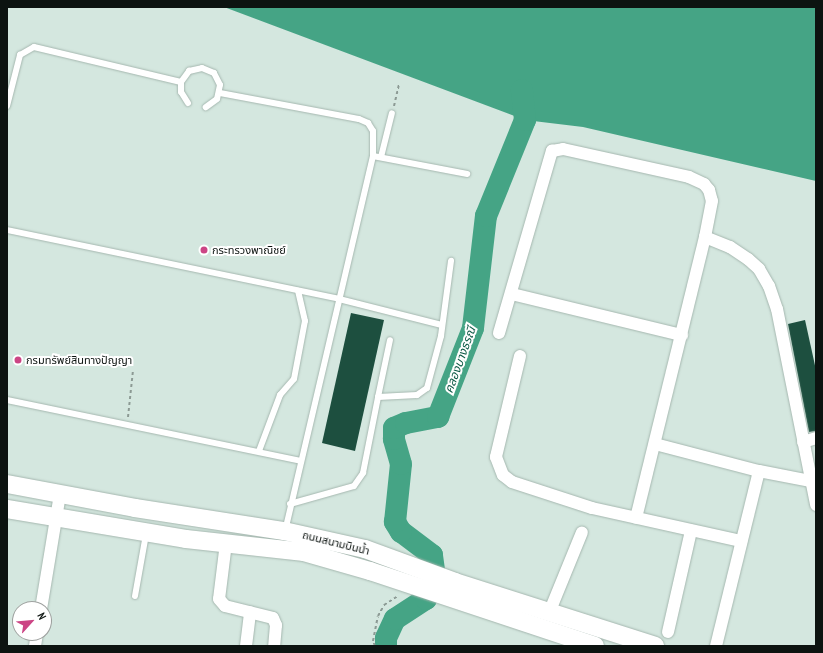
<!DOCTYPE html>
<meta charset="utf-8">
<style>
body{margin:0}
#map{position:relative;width:823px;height:653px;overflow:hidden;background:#d4e7df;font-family:"PT Sans Narrow","Noto Sans Thai",sans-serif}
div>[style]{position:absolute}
.water>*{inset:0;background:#45a485}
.river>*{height:22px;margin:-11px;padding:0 11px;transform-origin:11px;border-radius:11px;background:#45a485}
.building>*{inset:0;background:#1d4f3f}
.path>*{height:2px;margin-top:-1px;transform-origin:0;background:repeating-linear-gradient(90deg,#8c9a94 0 3px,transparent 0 6px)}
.roads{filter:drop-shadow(0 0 1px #a5b7af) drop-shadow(0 0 1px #a5b7af)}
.lane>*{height:6px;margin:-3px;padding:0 3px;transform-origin:3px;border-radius:3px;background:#fff}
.street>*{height:12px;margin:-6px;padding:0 6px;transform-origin:6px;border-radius:6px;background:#fff}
.secondary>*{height:18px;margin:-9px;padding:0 9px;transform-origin:9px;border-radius:9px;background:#fff}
.dots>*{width:11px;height:11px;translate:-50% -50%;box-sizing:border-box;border:2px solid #fff;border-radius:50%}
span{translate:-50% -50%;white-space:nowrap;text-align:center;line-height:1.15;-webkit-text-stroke:4px #fff;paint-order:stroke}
.poi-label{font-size:11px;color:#0c1310}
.left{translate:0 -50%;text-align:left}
.street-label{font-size:11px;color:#0c1310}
.water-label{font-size:12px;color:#0b5944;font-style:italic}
.frame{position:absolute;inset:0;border:8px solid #0c1310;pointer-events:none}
.north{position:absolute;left:12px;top:601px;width:40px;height:40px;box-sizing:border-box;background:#fff;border:1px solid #9ea19f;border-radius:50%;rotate:63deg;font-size:11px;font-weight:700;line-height:16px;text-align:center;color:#0c1310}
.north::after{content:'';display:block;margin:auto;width:14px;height:18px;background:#cc4585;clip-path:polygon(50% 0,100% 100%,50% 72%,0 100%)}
</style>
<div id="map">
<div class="water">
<i style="clip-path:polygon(224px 7px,816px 7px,816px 181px,583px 127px,525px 120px)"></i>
</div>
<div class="river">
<i style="left:386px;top:646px;width:8px;rotate:-90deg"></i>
<i style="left:386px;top:638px;width:21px;rotate:-65deg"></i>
<i style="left:395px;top:619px;width:37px;rotate:-33deg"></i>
<i style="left:426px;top:599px;width:30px;rotate:-75deg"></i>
<i style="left:434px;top:570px;width:15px;rotate:-98deg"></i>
<i style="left:432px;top:555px;width:39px;rotate:-143deg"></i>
<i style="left:401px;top:532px;width:12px;rotate:-121deg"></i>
<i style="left:395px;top:522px;width:58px;rotate:-84.1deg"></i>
<i style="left:401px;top:464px;width:26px;rotate:-106deg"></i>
<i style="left:394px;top:439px;width:11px;rotate:-90deg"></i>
<i style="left:394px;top:428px;width:13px;rotate:-23deg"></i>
<i style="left:406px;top:423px;width:33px;rotate:-11deg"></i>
<i style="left:438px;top:417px;width:96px;rotate:-68.5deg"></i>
<i style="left:473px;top:328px;width:113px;rotate:-83.4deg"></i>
<i style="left:486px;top:216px;width:104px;rotate:-67.9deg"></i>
<i style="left:525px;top:120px;width:30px;rotate:-96deg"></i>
</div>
<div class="building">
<i style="clip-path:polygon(351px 313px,384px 320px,355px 451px,322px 443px)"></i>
<i style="clip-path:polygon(805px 320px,816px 370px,816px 431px,809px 432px,788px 324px)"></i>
</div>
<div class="path">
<i style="left:394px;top:106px;width:22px;rotate:-77deg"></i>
<i style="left:128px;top:417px;width:47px;rotate:-83.9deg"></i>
<i style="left:375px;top:646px;width:5px;rotate:-112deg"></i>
<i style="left:373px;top:641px;width:25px;rotate:-79deg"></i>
<i style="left:378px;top:616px;width:13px;rotate:-61deg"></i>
<i style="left:384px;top:605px;width:17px;rotate:-33deg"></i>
</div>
<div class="roads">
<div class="lane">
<i style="left:220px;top:93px;width:141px;rotate:10.6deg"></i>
<i style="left:359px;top:119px;width:10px;rotate:24deg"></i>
<i style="left:368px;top:123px;width:9px;rotate:58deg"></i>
<i style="left:373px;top:131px;width:25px;rotate:90deg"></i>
<i style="left:373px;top:156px;width:384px;rotate:103.2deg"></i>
<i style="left:188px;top:103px;width:13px;rotate:-122deg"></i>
<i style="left:181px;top:92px;width:10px;rotate:-90deg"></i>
<i style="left:181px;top:82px;width:14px;rotate:-54deg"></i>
<i style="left:189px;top:71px;width:13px;rotate:-13deg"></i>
<i style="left:202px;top:68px;width:13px;rotate:23deg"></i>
<i style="left:214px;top:73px;width:13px;rotate:63deg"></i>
<i style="left:220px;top:85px;width:14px;rotate:102deg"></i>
<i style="left:217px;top:99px;width:14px;rotate:144deg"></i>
<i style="left:7px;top:106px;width:53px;rotate:-75.7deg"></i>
<i style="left:20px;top:55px;width:16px;rotate:-30deg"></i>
<i style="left:34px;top:47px;width:151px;rotate:13.4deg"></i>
<i style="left:373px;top:156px;width:96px;rotate:10.8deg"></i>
<i style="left:381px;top:157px;width:45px;rotate:-76deg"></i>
<i style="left:7px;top:230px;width:339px;rotate:11.7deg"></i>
<i style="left:339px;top:299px;width:106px;rotate:14.2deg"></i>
<i style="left:378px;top:397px;width:58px;rotate:-78.1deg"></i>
<i style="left:7px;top:400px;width:300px;rotate:11.7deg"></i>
<i style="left:259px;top:451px;width:60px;rotate:-69.4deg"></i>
<i style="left:280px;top:395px;width:21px;rotate:-49deg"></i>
<i style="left:294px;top:379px;width:59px;rotate:-79.3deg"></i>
<i style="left:305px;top:321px;width:31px;rotate:-103deg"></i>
<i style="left:290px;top:504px;width:66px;rotate:-15.7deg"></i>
<i style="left:354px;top:486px;width:16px;rotate:-55deg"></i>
<i style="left:363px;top:473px;width:77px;rotate:-78.8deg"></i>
<i style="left:378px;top:397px;width:39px;rotate:-3deg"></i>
<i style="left:417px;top:395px;width:12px;rotate:-35deg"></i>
<i style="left:427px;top:388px;width:54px;rotate:-74.9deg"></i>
<i style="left:441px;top:336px;width:76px;rotate:-82.4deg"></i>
<i style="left:135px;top:596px;width:63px;rotate:-79.9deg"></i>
</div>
<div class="street">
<i style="left:705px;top:237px;width:27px;rotate:22deg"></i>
<i style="left:730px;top:247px;width:22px;rotate:34deg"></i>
<i style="left:748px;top:259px;width:15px;rotate:42deg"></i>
<i style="left:759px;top:269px;width:20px;rotate:60deg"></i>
<i style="left:769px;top:286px;width:24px;rotate:71deg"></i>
<i style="left:777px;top:309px;width:200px;rotate:78.7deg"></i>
<i style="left:512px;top:294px;width:175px;rotate:13.6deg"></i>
<i style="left:499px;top:333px;width:190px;rotate:-73.8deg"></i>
<i style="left:552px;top:151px;width:11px;rotate:-10deg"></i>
<i style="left:563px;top:149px;width:129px;rotate:12.5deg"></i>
<i style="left:689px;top:177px;width:17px;rotate:25deg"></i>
<i style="left:704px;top:184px;width:8px;rotate:50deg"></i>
<i style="left:709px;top:190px;width:11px;rotate:75deg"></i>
<i style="left:712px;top:201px;width:37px;rotate:101deg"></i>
<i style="left:705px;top:237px;width:289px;rotate:103.8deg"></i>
<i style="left:520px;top:356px;width:104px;rotate:103.4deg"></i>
<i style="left:496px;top:457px;width:19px;rotate:69deg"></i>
<i style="left:503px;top:475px;width:11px;rotate:38deg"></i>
<i style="left:512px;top:482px;width:84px;rotate:18deg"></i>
<i style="left:592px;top:508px;width:153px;rotate:12.5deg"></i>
<i style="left:803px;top:442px;width:14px;rotate:-17deg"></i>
<i style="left:655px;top:444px;width:107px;rotate:14.6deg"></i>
<i style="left:759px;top:471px;width:53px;rotate:10.9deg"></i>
<i style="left:226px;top:543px;width:56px;rotate:97.1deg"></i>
<i style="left:219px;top:599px;width:9px;rotate:49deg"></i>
<i style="left:225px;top:606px;width:49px;rotate:14deg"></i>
<i style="left:273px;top:618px;width:8px;rotate:67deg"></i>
<i style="left:276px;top:625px;width:21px;rotate:95deg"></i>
<i style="left:41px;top:609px;width:117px;rotate:-80.6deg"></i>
<i style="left:549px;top:613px;width:87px;rotate:-67.8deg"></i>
<i style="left:668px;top:632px;width:104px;rotate:-77.2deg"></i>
<i style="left:35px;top:646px;width:13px;rotate:-81deg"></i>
<i style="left:246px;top:646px;width:34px;rotate:-83deg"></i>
<i style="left:716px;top:646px;width:180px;rotate:-76.2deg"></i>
</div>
<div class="secondary">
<i style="left:7px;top:484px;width:130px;rotate:10.6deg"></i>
<i style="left:135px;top:508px;width:151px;rotate:8.8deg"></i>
<i style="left:284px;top:531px;width:83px;rotate:12.5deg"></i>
<i style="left:365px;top:549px;width:96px;rotate:20.1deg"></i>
<i style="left:455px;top:582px;width:210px;rotate:17.7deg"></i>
<i style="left:7px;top:509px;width:181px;rotate:9.5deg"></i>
<i style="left:186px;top:539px;width:119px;rotate:6.3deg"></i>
<i style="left:304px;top:552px;width:69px;rotate:16.1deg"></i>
<i style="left:370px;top:571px;width:237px;rotate:18.4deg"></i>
</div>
</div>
<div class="dots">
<i style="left:204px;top:250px;background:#cc4585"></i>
<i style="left:18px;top:360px;background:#cc4585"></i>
</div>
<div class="poi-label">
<span class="left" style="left:212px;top:250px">กระทรวงพาณิชย์</span>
<span class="left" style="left:26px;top:360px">กรมทรัพย์สินทางปัญญา</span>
</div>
<div class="street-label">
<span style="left:336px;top:543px;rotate:14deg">ถนนสนามบินน้ำ</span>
</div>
<div class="water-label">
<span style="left:460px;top:360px;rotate:-70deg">คลองบางธรณี</span>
</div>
<div class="frame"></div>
<div class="north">N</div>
</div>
